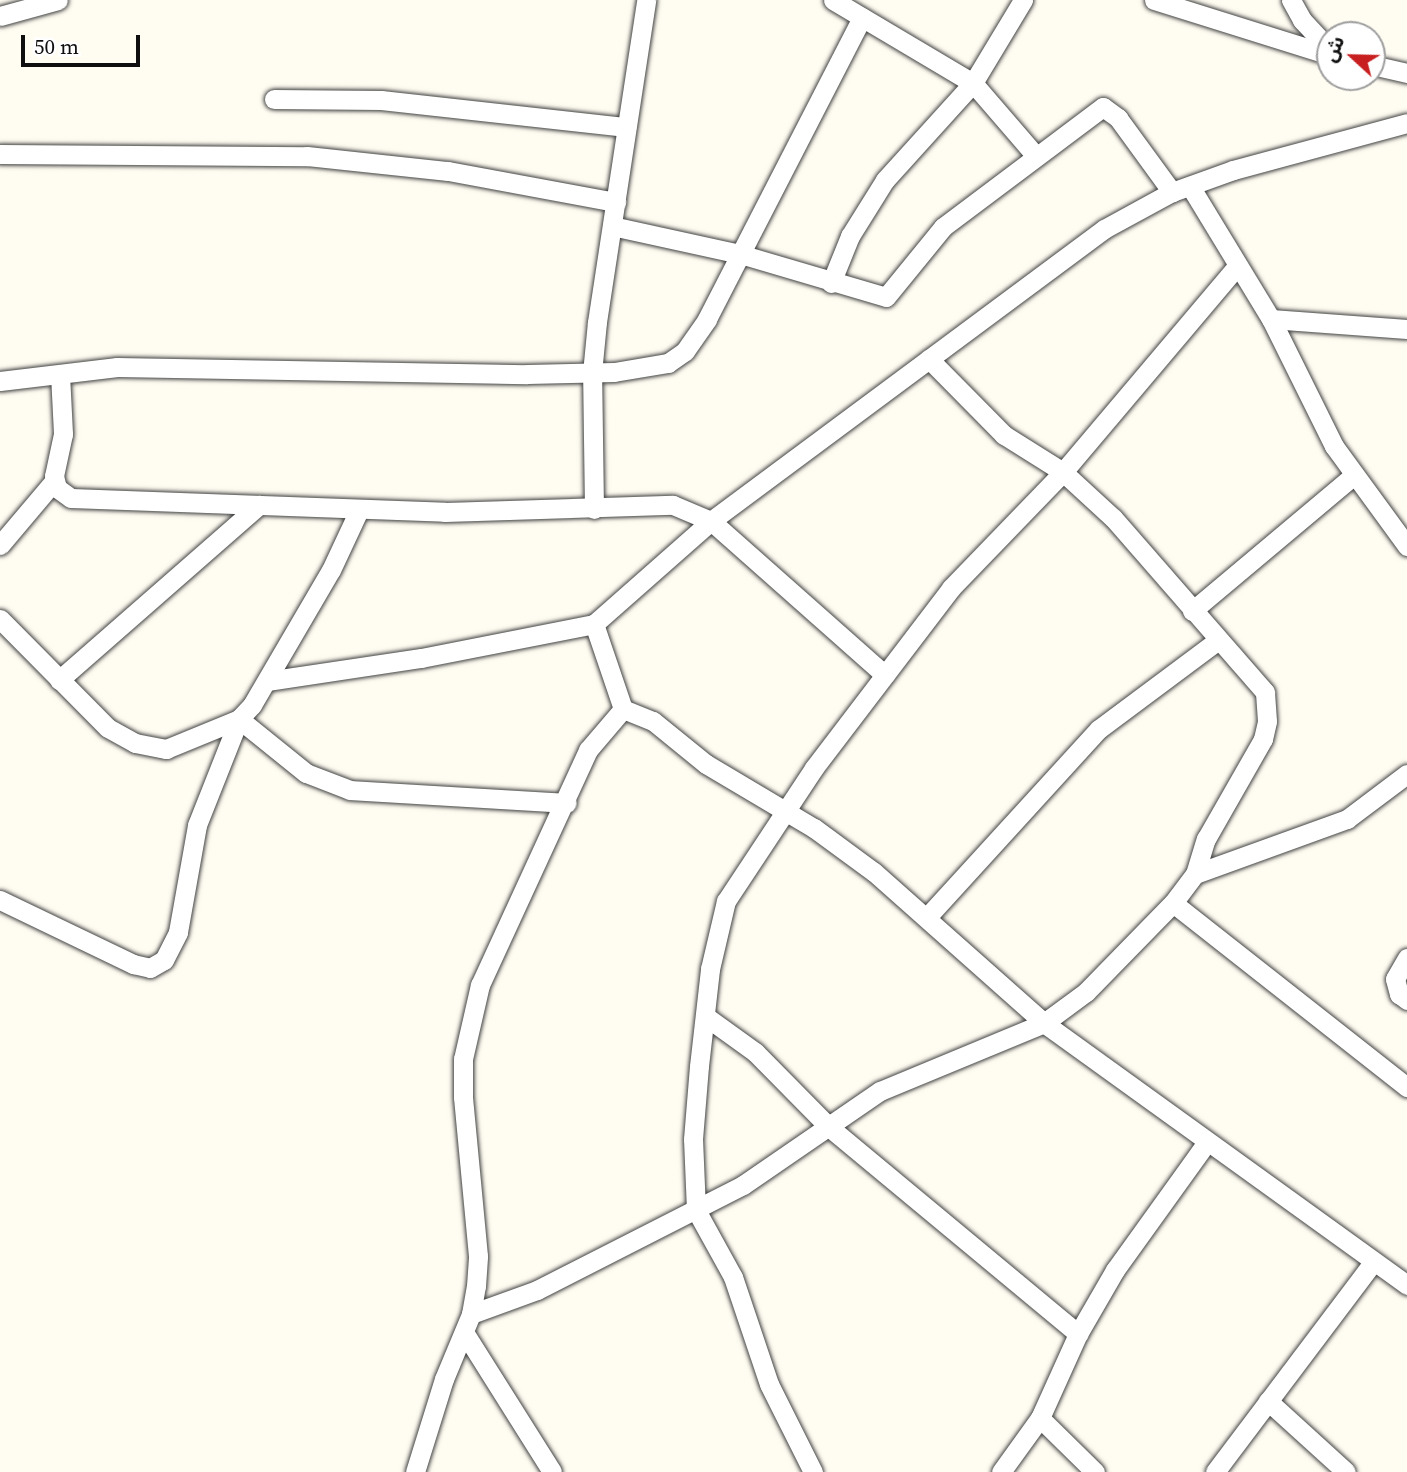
<!DOCTYPE html>
<meta charset="utf-8">
<style>
body{margin:0}
#map{position:relative;width:1407px;height:1472px;overflow:hidden;background:#fffdf2;font-family:"Source Serif 4","Noto Sans Arabic",serif}
div>[style]{position:absolute}
.roads{filter:drop-shadow(0 0 2px #424242) drop-shadow(0 0 2px #424242)}
.minor>*{height:19px;margin:-9.5px;padding:0 9.5px;transform-origin:9.5px;border-radius:9.5px;background:#fff}
span{translate:-50% -50%;white-space:nowrap;text-align:center;line-height:1.15;-webkit-text-stroke:7px #fff;paint-order:stroke}
.north{position:absolute;left:1316px;top:21px;width:70px;height:70px;box-sizing:border-box;background:#fff;border:2px solid #9f9f9f;border-radius:50%;rotate:292deg;font-size:19px;font-weight:700;line-height:28px;text-align:center;color:#0f0f0f}
.north::after{content:'';display:block;margin:auto;width:24px;height:32px;background:#c81f20;clip-path:polygon(50% 0,100% 100%,50% 72%,0 100%)}
.scale{position:absolute;left:21px;top:35px;width:119px;height:32px;box-sizing:border-box;border:4px solid #0f0f0f;border-top:0;padding-left:9px;font-size:21px;line-height:24px;white-space:nowrap;color:#0f0f0f;-webkit-text-stroke:5px #fff;paint-order:stroke}
</style>
<div id="map">
<div class="roads">
<div class="minor">
<i style="left:833px;top:0;width:163px;rotate:30.7deg"></i>
<i style="left:973px;top:83px;width:97px;rotate:-58.9deg"></i>
<i style="left:1154px;top:0;width:184px;rotate:17.4deg"></i>
<i style="left:1291px;top:0;width:23px;rotate:61deg"></i>
<i style="left:1302px;top:20px;width:41px;rotate:47deg"></i>
<i style="left:0;top:16px;width:60px;rotate:-15.4deg"></i>
<i style="left:1372px;top:65px;width:36px;rotate:13deg"></i>
<i style="left:274px;top:99px;width:107px;rotate:0.5deg"></i>
<i style="left:381px;top:100px;width:247px;rotate:6.3deg"></i>
<i style="left:0;top:154px;width:307px;rotate:0.4deg"></i>
<i style="left:307px;top:156px;width:142px;rotate:6.1deg"></i>
<i style="left:448px;top:171px;width:171px;rotate:10.5deg"></i>
<i style="left:1190px;top:186px;width:156px;rotate:58.7deg"></i>
<i style="left:1271px;top:319px;width:136px;rotate:4.2deg"></i>
<i style="left:612px;top:226px;width:131px;rotate:12.3deg"></i>
<i style="left:740px;top:254px;width:152px;rotate:16.4deg"></i>
<i style="left:886px;top:297px;width:90px;rotate:-50.8deg"></i>
<i style="left:943px;top:227px;width:200px;rotate:-36.9deg"></i>
<i style="left:1103px;top:107px;width:19px;rotate:36deg"></i>
<i style="left:1118px;top:118px;width:92px;rotate:53.9deg"></i>
<i style="left:831px;top:283px;width:51px;rotate:-68deg"></i>
<i style="left:850px;top:236px;width:66px;rotate:-58deg"></i>
<i style="left:885px;top:180px;width:131px;rotate:-47.8deg"></i>
<i style="left:973px;top:83px;width:96px;rotate:49.2deg"></i>
<i style="left:1271px;top:319px;width:142px;rotate:63.6deg"></i>
<i style="left:1334px;top:446px;width:124px;rotate:53.9deg"></i>
<i style="left:60px;top:374px;width:60px;rotate:87.1deg"></i>
<i style="left:63px;top:434px;width:43px;rotate:102.1deg"></i>
<i style="left:54px;top:476px;width:12px;rotate:76deg"></i>
<i style="left:57px;top:488px;width:17px;rotate:36deg"></i>
<i style="left:71px;top:498px;width:374px;rotate:2.1deg"></i>
<i style="left:445px;top:512px;width:228px;rotate:-1.8deg"></i>
<i style="left:673px;top:505px;width:41px;rotate:22.8deg"></i>
<i style="left:711px;top:521px;width:232px;rotate:41.5deg"></i>
<i style="left:0;top:381px;width:118px;rotate:-6.8deg"></i>
<i style="left:117px;top:367px;width:410px;rotate:1deg"></i>
<i style="left:527px;top:374px;width:87px;rotate:-1.3deg"></i>
<i style="left:614px;top:372px;width:55px;rotate:-9.5deg"></i>
<i style="left:668px;top:363px;width:21px;rotate:-35deg"></i>
<i style="left:685px;top:351px;width:39px;rotate:-55deg"></i>
<i style="left:707px;top:319px;width:339px;rotate:-62.8deg"></i>
<i style="left:594px;top:509px;width:136px;rotate:-90.8deg"></i>
<i style="left:592px;top:373px;width:51px;rotate:-84.4deg"></i>
<i style="left:597px;top:322px;width:326px;rotate:-81.3deg"></i>
<i style="left:0;top:545px;width:84px;rotate:-49.8deg"></i>
<i style="left:1192px;top:611px;width:210px;rotate:-40deg"></i>
<i style="left:0;top:619px;width:153px;rotate:45.3deg"></i>
<i style="left:108px;top:728px;width:31px;rotate:29deg"></i>
<i style="left:135px;top:743px;width:32px;rotate:11deg"></i>
<i style="left:166px;top:749px;width:79px;rotate:-22.3deg"></i>
<i style="left:239px;top:719px;width:86px;rotate:38.9deg"></i>
<i style="left:306px;top:773px;width:47px;rotate:21.1deg"></i>
<i style="left:350px;top:790px;width:217px;rotate:3.4deg"></i>
<i style="left:59px;top:680px;width:266px;rotate:-41.2deg"></i>
<i style="left:267px;top:681px;width:156px;rotate:-8.5deg"></i>
<i style="left:421px;top:658px;width:176px;rotate:-11.1deg"></i>
<i style="left:594px;top:624px;width:156px;rotate:-41.4deg"></i>
<i style="left:711px;top:521px;width:490px;rotate:-36.6deg"></i>
<i style="left:1104px;top:229px;width:77px;rotate:-28.6deg"></i>
<i style="left:1172px;top:192px;width:65px;rotate:-19.8deg"></i>
<i style="left:1233px;top:170px;width:180px;rotate:-15.1deg"></i>
<i style="left:623px;top:709px;width:32px;rotate:22deg"></i>
<i style="left:653px;top:721px;width:68px;rotate:39.1deg"></i>
<i style="left:706px;top:764px;width:126px;rotate:30.7deg"></i>
<i style="left:814px;top:828px;width:74px;rotate:36.3deg"></i>
<i style="left:874px;top:872px;width:227px;rotate:41.6deg"></i>
<i style="left:1044px;top:1023px;width:448px;rotate:35.8deg"></i>
<i style="left:1195px;top:874px;width:162px;rotate:-19.9deg"></i>
<i style="left:1347px;top:819px;width:75px;rotate:-36.9deg"></i>
<i style="left:0;top:900px;width:148px;rotate:25.7deg"></i>
<i style="left:133px;top:964px;width:17px;rotate:13deg"></i>
<i style="left:150px;top:968px;width:16px;rotate:-30deg"></i>
<i style="left:164px;top:960px;width:31px;rotate:-63deg"></i>
<i style="left:178px;top:932px;width:109px;rotate:-79.9deg"></i>
<i style="left:197px;top:825px;width:114px;rotate:-68.4deg"></i>
<i style="left:239px;top:719px;width:19px;rotate:-47deg"></i>
<i style="left:252px;top:705px;width:156px;rotate:-59.7deg"></i>
<i style="left:331px;top:570px;width:66px;rotate:-65deg"></i>
<i style="left:1173px;top:903px;width:298px;rotate:38.2deg"></i>
<i style="left:928px;top:916px;width:253px;rotate:-47.6deg"></i>
<i style="left:1099px;top:729px;width:147px;rotate:-36.7deg"></i>
<i style="left:1407px;top:958px;width:24px;rotate:120deg"></i>
<i style="left:1395px;top:979px;width:16px;rotate:75deg"></i>
<i style="left:1399px;top:994px;width:10px;rotate:37deg"></i>
<i style="left:705px;top:1016px;width:62px;rotate:35.8deg"></i>
<i style="left:755px;top:1052px;width:105px;rotate:45.4deg"></i>
<i style="left:829px;top:1127px;width:324px;rotate:39.7deg"></i>
<i style="left:471px;top:1314px;width:70px;rotate:-20deg"></i>
<i style="left:537px;top:1290px;width:231px;rotate:-27deg"></i>
<i style="left:743px;top:1185px;width:166px;rotate:-34.5deg"></i>
<i style="left:880px;top:1091px;width:178px;rotate:-22.5deg"></i>
<i style="left:1044px;top:1023px;width:52px;rotate:-36.4deg"></i>
<i style="left:1086px;top:992px;width:124px;rotate:-45.7deg"></i>
<i style="left:1173px;top:903px;width:36px;rotate:-53deg"></i>
<i style="left:1195px;top:874px;width:37px;rotate:-73deg"></i>
<i style="left:1206px;top:839px;width:115px;rotate:-60.3deg"></i>
<i style="left:1263px;top:739px;width:18px;rotate:-77deg"></i>
<i style="left:1267px;top:721px;width:29px;rotate:-94deg"></i>
<i style="left:1265px;top:692px;width:231px;rotate:-131.1deg"></i>
<i style="left:1113px;top:518px;width:68px;rotate:-137.4deg"></i>
<i style="left:1063px;top:472px;width:70px;rotate:-147.9deg"></i>
<i style="left:1004px;top:435px;width:107px;rotate:-134.6deg"></i>
<i style="left:464px;top:1332px;width:165px;rotate:57.8deg"></i>
<i style="left:1268px;top:1401px;width:105px;rotate:42.3deg"></i>
<i style="left:1040px;top:1418px;width:77px;rotate:44.5deg"></i>
<i style="left:415px;top:1472px;width:97px;rotate:-72.7deg"></i>
<i style="left:444px;top:1379px;width:70px;rotate:-67.4deg"></i>
<i style="left:471px;top:1314px;width:28px;rotate:-80deg"></i>
<i style="left:476px;top:1286px;width:30px;rotate:-86deg"></i>
<i style="left:478px;top:1256px;width:160px;rotate:-95.4deg"></i>
<i style="left:463px;top:1097px;width:38px;rotate:-90deg"></i>
<i style="left:463px;top:1059px;width:76px;rotate:-77.1deg"></i>
<i style="left:480px;top:985px;width:259px;rotate:-65.3deg"></i>
<i style="left:588px;top:750px;width:54px;rotate:-49.5deg"></i>
<i style="left:623px;top:709px;width:90px;rotate:-108.8deg"></i>
<i style="left:813px;top:1472px;width:98px;rotate:-116.6deg"></i>
<i style="left:769px;top:1384px;width:113px;rotate:-108.6deg"></i>
<i style="left:733px;top:1277px;width:77px;rotate:-118.9deg"></i>
<i style="left:696px;top:1210px;width:71px;rotate:-92.4deg"></i>
<i style="left:693px;top:1139px;width:73px;rotate:-85.3deg"></i>
<i style="left:699px;top:1066px;width:98px;rotate:-83.5deg"></i>
<i style="left:710px;top:969px;width:70px;rotate:-76.8deg"></i>
<i style="left:726px;top:901px;width:159px;rotate:-56.5deg"></i>
<i style="left:814px;top:768px;width:226px;rotate:-52.7deg"></i>
<i style="left:951px;top:588px;width:161px;rotate:-46deg"></i>
<i style="left:1063px;top:472px;width:268px;rotate:-49.8deg"></i>
<i style="left:1001px;top:1472px;width:67px;rotate:-54.2deg"></i>
<i style="left:1040px;top:1418px;width:92px;rotate:-65.7deg"></i>
<i style="left:1078px;top:1334px;width:74px;rotate:-60deg"></i>
<i style="left:1115px;top:1270px;width:158px;rotate:-54.3deg"></i>
<i style="left:1215px;top:1472px;width:263px;rotate:-53deg"></i>
</div>
</div>
<div class="north">ش</div>
<div class="scale">50 m</div>
</div>
